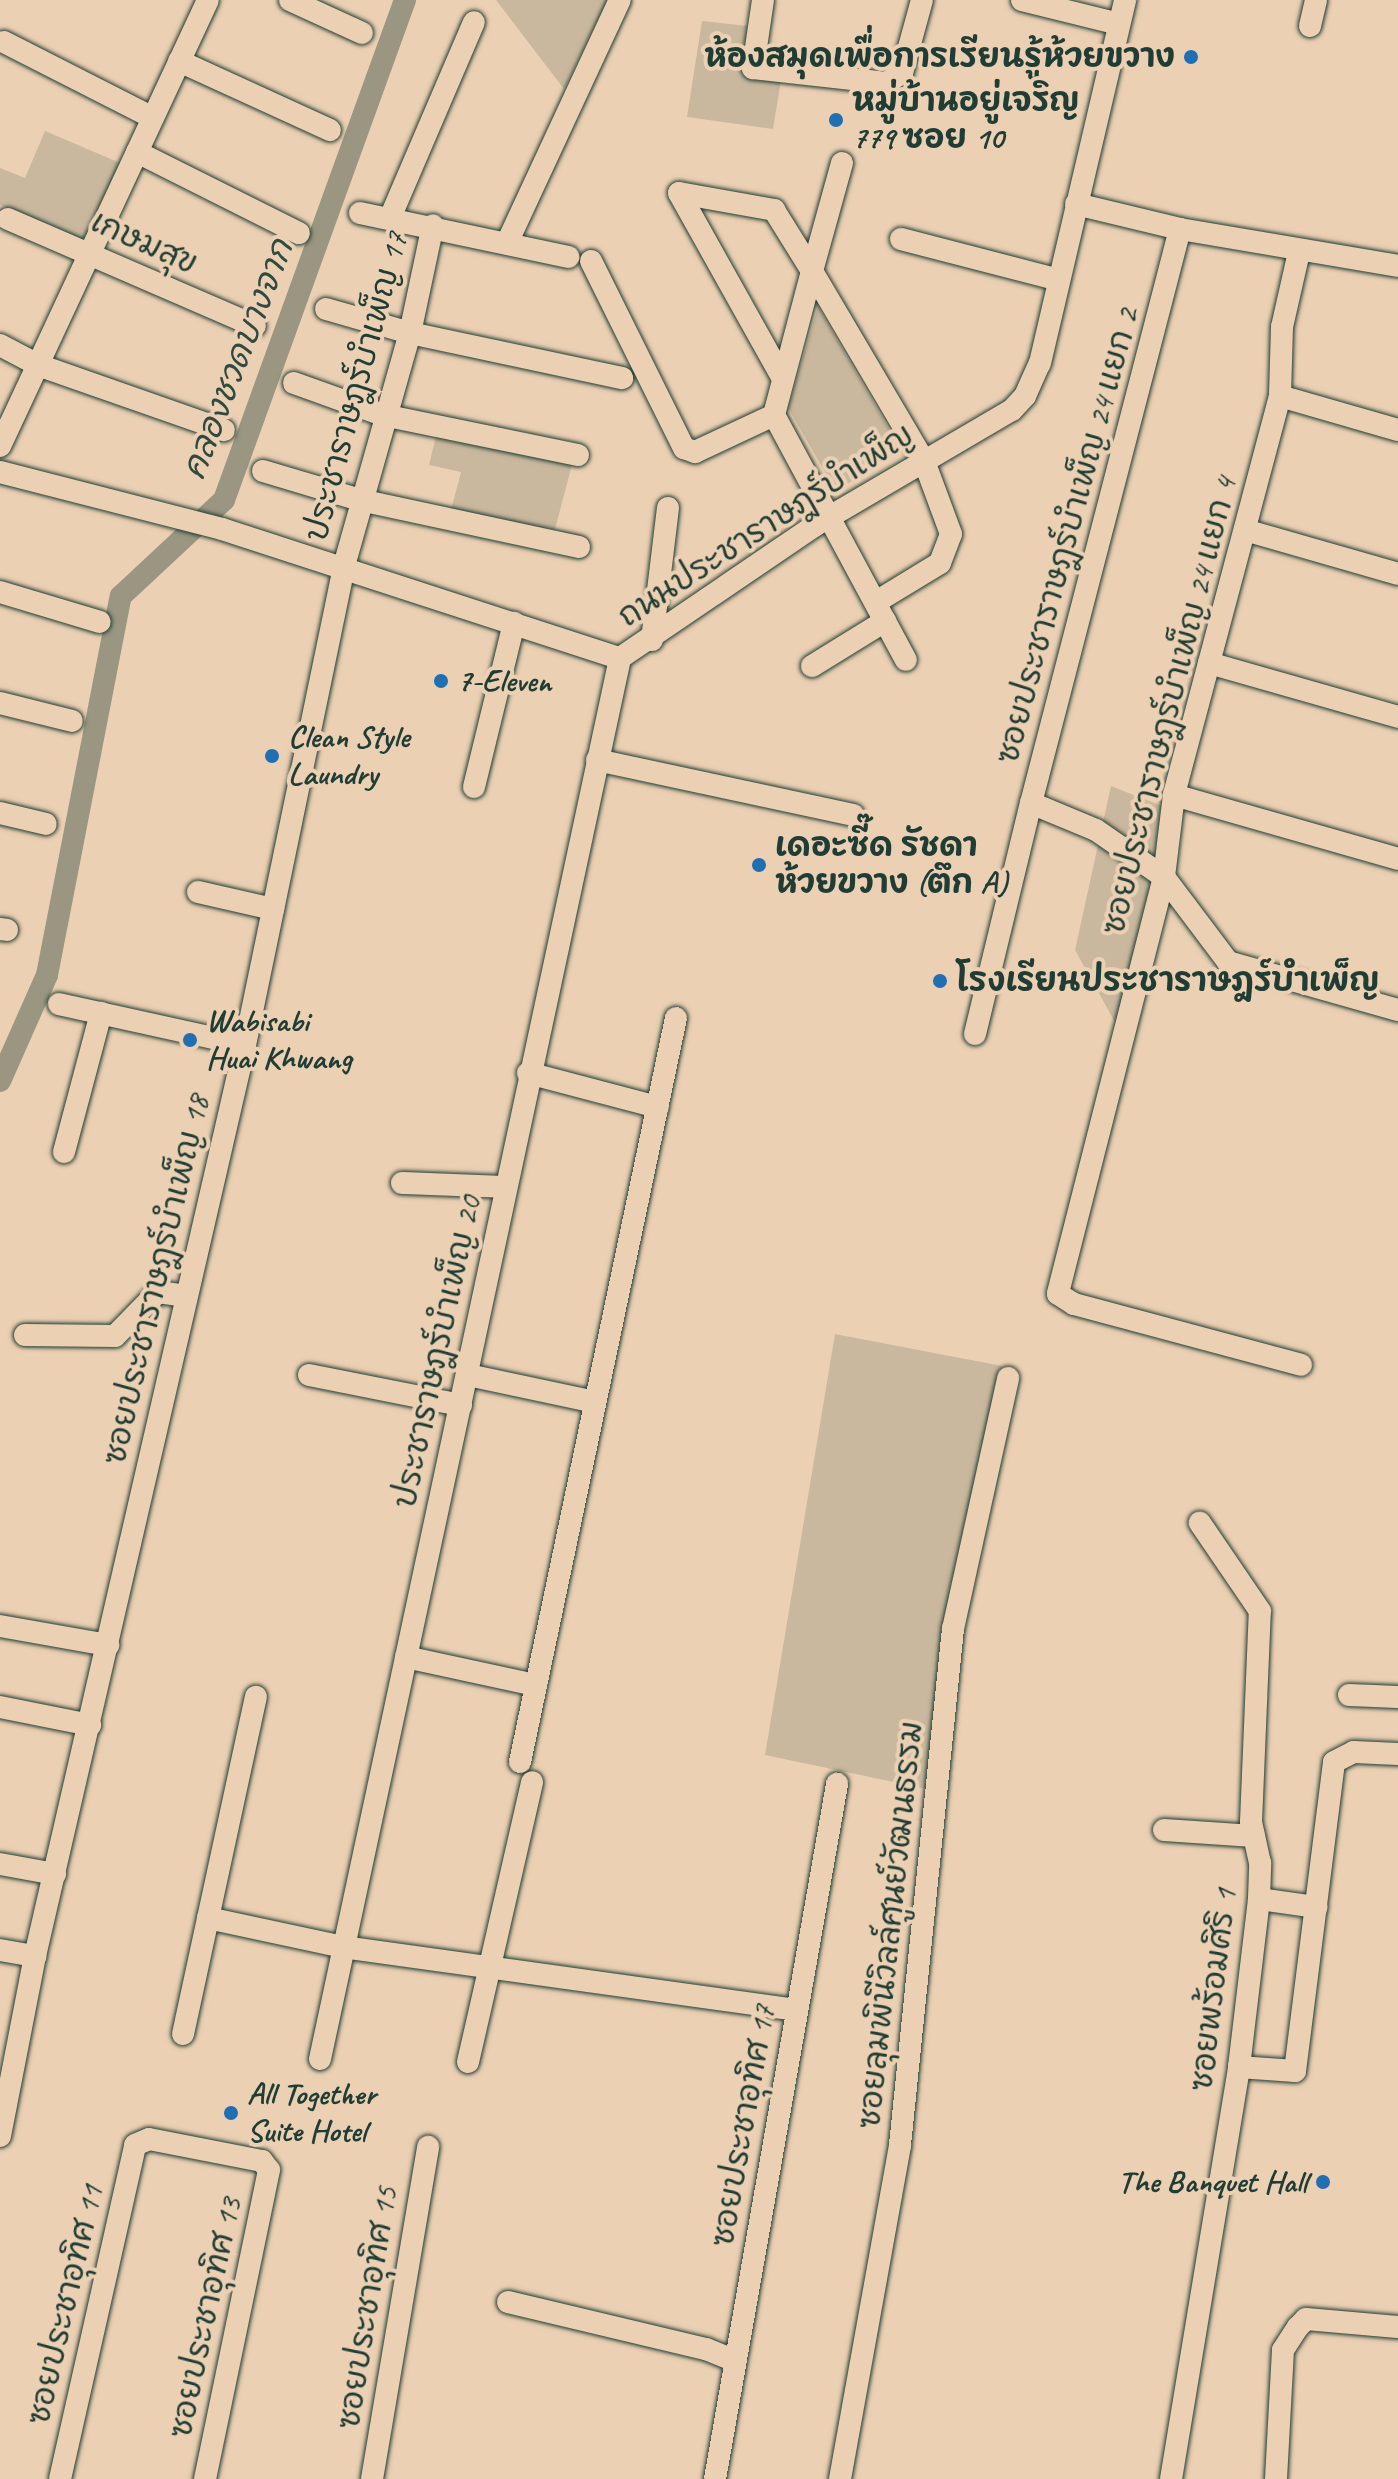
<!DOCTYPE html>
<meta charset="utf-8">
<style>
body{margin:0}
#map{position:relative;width:1398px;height:2479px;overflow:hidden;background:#ecd0b3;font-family:Caveat,"Playpen Sans Thai",sans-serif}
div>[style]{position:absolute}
.green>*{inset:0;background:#cab89e}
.canal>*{height:22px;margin:-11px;padding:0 11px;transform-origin:11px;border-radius:11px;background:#9a9681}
.roads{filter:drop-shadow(0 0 2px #1f3d34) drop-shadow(0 0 2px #1f3d34)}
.minor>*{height:22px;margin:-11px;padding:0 11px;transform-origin:11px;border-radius:11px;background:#ecd0b3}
.dots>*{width:22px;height:22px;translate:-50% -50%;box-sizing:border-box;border:4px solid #ecd0b3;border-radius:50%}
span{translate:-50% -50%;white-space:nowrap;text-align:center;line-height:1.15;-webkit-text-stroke:8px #ecd0b3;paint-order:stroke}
.poi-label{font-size:32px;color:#1f3d34;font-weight:700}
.right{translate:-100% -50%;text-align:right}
.left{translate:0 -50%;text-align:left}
.street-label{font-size:32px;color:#1f3d34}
.water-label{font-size:34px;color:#314a40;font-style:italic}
</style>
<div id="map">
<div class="green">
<i style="clip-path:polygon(496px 0,608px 0,564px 89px)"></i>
<i style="clip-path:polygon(702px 21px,747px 26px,742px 75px,781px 81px,773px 129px,687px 117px)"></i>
<i style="clip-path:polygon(45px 131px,125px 165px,91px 243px,0 205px,0 168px,25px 178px)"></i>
<i style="clip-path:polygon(818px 307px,901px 450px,836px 491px,788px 408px)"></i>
<i style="clip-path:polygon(437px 432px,573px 461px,554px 533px,451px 510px,461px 472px,429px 465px)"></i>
<i style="clip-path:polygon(1111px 786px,1167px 808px,1121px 1033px,1075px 950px)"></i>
<i style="clip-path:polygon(835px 1334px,1002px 1366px,948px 1604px,927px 1789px,765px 1755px)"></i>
</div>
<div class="canal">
<i style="left:0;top:1081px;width:116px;rotate:-66.1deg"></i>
<i style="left:47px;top:975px;width:386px;rotate:-79deg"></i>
<i style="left:121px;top:596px;width:141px;rotate:-43deg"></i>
<i style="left:224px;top:500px;width:532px;rotate:-70.1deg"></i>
</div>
<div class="roads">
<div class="minor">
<i style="left:290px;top:0;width:79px;rotate:24.6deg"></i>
<i style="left:763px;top:0;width:69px;rotate:98.4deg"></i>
<i style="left:753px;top:68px;width:134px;rotate:6.4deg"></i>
<i style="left:886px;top:83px;width:19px;rotate:-32deg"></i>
<i style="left:902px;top:73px;width:76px;rotate:-74.7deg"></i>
<i style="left:1022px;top:0;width:100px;rotate:13.9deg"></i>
<i style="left:1310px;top:26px;width:27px;rotate:-77deg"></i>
<i style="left:4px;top:42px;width:167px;rotate:27deg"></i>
<i style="left:179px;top:61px;width:166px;rotate:24.6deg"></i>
<i style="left:137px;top:152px;width:181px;rotate:26.6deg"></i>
<i style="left:842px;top:163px;width:112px;rotate:105.5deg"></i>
<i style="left:812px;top:271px;width:221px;rotate:59.5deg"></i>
<i style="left:924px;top:461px;width:78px;rotate:69.7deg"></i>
<i style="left:951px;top:534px;width:31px;rotate:111deg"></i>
<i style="left:940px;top:563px;width:69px;rotate:148.6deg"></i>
<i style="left:1076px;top:204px;width:107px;rotate:13.5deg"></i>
<i style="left:1180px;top:229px;width:221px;rotate:9.6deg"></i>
<i style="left:360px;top:213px;width:213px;rotate:11.9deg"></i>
<i style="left:390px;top:218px;width:213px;rotate:-66.8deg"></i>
<i style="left:8px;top:219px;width:269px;rotate:23.4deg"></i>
<i style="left:1180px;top:229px;width:593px;rotate:104.55deg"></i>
<i style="left:1031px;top:803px;width:70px;rotate:22.6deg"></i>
<i style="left:1096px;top:830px;width:83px;rotate:34.7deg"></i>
<i style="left:1164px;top:877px;width:106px;rotate:53deg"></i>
<i style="left:1228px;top:962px;width:177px;rotate:15.8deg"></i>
<i style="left:901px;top:239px;width:163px;rotate:14.5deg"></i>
<i style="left:507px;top:243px;width:268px;rotate:-65.1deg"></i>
<i style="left:1299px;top:252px;width:77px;rotate:102.8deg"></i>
<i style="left:1282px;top:327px;width:69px;rotate:91.7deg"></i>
<i style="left:1280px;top:396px;width:413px;rotate:104.9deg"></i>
<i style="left:1174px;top:795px;width:83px;rotate:97deg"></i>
<i style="left:1164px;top:877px;width:430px;rotate:104.3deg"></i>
<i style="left:1058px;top:1294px;width:19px;rotate:32deg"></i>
<i style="left:1074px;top:1304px;width:235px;rotate:15deg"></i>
<i style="left:591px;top:261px;width:209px;rotate:63.6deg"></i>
<i style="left:684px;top:448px;width:12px;rotate:20deg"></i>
<i style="left:695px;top:452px;width:87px;rotate:-25.1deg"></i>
<i style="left:326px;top:309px;width:87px;rotate:15.9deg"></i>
<i style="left:410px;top:333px;width:217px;rotate:12deg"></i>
<i style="left:0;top:345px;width:43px;rotate:27.8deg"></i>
<i style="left:38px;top:365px;width:197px;rotate:19.3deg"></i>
<i style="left:783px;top:379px;width:213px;rotate:-119.2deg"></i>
<i style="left:679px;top:193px;width:97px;rotate:10.1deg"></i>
<i style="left:774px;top:210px;width:72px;rotate:58.1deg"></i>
<i style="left:812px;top:271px;width:149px;rotate:104.8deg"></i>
<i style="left:774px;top:415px;width:278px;rotate:61.7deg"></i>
<i style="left:294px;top:383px;width:95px;rotate:19.8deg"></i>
<i style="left:383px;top:415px;width:199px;rotate:11.6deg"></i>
<i style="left:1280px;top:396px;width:123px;rotate:16.1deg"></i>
<i style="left:0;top:446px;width:492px;rotate:-65deg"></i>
<i style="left:263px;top:471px;width:101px;rotate:16.6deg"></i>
<i style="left:360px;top:500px;width:224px;rotate:12.1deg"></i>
<i style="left:0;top:472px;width:229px;rotate:14.4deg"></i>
<i style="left:222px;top:529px;width:418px;rotate:18deg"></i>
<i style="left:620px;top:658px;width:235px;rotate:-34.2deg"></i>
<i style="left:814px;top:526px;width:229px;rotate:-30.4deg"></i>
<i style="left:1012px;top:410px;width:19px;rotate:-47deg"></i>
<i style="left:1025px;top:396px;width:36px;rotate:-66deg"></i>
<i style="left:1040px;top:363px;width:373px;rotate:-76.8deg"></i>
<i style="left:1245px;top:530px;width:159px;rotate:16deg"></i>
<i style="left:0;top:592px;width:104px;rotate:16.7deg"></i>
<i style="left:652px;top:640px;width:133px;rotate:-83.1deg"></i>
<i style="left:1209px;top:663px;width:197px;rotate:15.9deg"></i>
<i style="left:812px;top:666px;width:86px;rotate:-31.7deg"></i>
<i style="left:0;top:703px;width:74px;rotate:14deg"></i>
<i style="left:597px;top:760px;width:262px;rotate:12.1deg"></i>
<i style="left:474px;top:787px;width:169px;rotate:-76.3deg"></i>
<i style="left:1174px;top:795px;width:233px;rotate:15.9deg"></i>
<i style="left:0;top:813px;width:47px;rotate:13.4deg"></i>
<i style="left:198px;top:892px;width:77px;rotate:12.8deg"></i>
<i style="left:0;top:929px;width:7px;rotate:8deg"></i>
<i style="left:59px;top:1004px;width:190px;rotate:12.4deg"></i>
<i style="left:975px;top:1034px;width:238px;rotate:-76.4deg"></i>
<i style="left:528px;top:1073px;width:134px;rotate:14.7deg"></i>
<i style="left:64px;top:1152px;width:144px;rotate:-75.1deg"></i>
<i style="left:402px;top:1183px;width:103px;rotate:2.2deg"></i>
<i style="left:25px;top:1335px;width:90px;rotate:0.6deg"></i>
<i style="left:115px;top:1336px;width:62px;rotate:-45.7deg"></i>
<i style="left:158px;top:1292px;width:27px;rotate:8deg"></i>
<i style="left:309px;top:1375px;width:155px;rotate:11.2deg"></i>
<i style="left:468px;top:1375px;width:130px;rotate:12deg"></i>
<i style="left:0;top:1626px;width:110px;rotate:10deg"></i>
<i style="left:406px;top:1657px;width:133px;rotate:12.2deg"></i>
<i style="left:1349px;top:1695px;width:49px;rotate:2.3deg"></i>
<i style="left:0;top:1707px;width:92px;rotate:11.3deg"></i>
<i style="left:520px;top:1762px;width:760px;rotate:-78.16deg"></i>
<i style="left:1164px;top:1830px;width:90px;rotate:3.8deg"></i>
<i style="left:0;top:1864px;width:56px;rotate:10.3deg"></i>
<i style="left:1259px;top:1899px;width:58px;rotate:8deg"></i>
<i style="left:208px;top:1918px;width:138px;rotate:12.1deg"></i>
<i style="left:343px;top:1947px;width:457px;rotate:7.9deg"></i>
<i style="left:0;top:1950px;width:36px;rotate:10deg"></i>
<i style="left:183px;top:2034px;width:345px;rotate:-77.8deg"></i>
<i style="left:320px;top:2059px;width:1433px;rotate:-77.91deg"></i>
<i style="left:468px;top:2062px;width:287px;rotate:-77.1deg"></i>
<i style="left:1239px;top:2067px;width:56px;rotate:4.1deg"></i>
<i style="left:1295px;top:2071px;width:311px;rotate:-82.8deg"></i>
<i style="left:1334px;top:1762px;width:22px;rotate:-27deg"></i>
<i style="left:1354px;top:1752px;width:44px;rotate:2.6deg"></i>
<i style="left:0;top:2136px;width:183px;rotate:-79deg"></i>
<i style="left:35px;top:1956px;width:935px;rotate:-77.02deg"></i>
<i style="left:245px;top:1045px;width:489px;rotate:-78.3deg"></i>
<i style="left:344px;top:566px;width:242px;rotate:-74.2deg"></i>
<i style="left:410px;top:333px;width:110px;rotate:-78deg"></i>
<i style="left:508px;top:2302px;width:204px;rotate:13.4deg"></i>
<i style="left:706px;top:2349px;width:32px;rotate:22deg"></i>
<i style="left:60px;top:2479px;width:342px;rotate:-77.3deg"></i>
<i style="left:135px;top:2145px;width:15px;rotate:-23deg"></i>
<i style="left:149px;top:2139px;width:115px;rotate:11deg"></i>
<i style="left:262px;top:2161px;width:11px;rotate:52deg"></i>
<i style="left:269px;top:2170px;width:316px;rotate:101.7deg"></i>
<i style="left:372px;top:2479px;width:337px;rotate:-80.4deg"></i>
<i style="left:715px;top:2479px;width:706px;rotate:-80.04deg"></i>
<i style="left:840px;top:2479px;width:339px;rotate:-79.8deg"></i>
<i style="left:900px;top:2145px;width:519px;rotate:-84.14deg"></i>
<i style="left:953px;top:1629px;width:257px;rotate:-77.6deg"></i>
<i style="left:1171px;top:2479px;width:418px;rotate:-80.6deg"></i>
<i style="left:1239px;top:2067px;width:169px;rotate:-83.2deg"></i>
<i style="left:1259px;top:1899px;width:36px;rotate:-88deg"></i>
<i style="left:1260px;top:1863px;width:42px;rotate:-102.4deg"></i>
<i style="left:1251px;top:1822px;width:211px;rotate:-87.6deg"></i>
<i style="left:1260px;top:1611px;width:107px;rotate:-124.3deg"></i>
<i style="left:1276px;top:2479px;width:129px;rotate:-86.9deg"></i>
<i style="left:1283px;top:2350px;width:27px;rotate:-57deg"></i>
<i style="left:1298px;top:2327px;width:11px;rotate:-45deg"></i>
<i style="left:1306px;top:2319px;width:92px;rotate:5deg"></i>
</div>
</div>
<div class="dots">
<i style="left:1191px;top:57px;background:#1f6fb2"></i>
<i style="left:836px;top:120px;background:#1f6fb2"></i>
<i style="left:441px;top:681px;background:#1f6fb2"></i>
<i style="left:272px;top:756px;background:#1f6fb2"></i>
<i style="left:759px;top:865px;background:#1f6fb2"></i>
<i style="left:940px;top:981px;background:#1f6fb2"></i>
<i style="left:190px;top:1040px;background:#1f6fb2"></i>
<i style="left:231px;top:2113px;background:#1f6fb2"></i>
<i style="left:1323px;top:2182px;background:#1f6fb2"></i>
</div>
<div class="poi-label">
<span class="right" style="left:1175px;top:57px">ห้องสมุดเพื่อการเรียนรู้ห้วยขวาง</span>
<span class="left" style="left:852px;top:120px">หมู่บ้านอยู่เจริญ<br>779 ซอย 10</span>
<span class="left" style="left:457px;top:681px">7-Eleven</span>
<span class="left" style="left:288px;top:756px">Clean Style<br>Laundry</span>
<span class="left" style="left:775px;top:865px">เดอะซี๊ด รัชดา<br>ห้วยขวาง (ตึก A)</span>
<span class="left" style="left:956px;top:981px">โรงเรียนประชาราษฎร์บำเพ็ญ</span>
<span class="left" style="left:206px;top:1040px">Wabisabi<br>Huai Khwang</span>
<span class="left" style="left:247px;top:2113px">All Together<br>Suite Hotel</span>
<span class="right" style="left:1307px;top:2182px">The Banquet Hall</span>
</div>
<div class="street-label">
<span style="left:144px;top:243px;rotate:24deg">เกษมสุข</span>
<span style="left:357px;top:387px;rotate:-75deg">ประชาราษฎร์บำเพ็ญ 17</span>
<span style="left:766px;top:526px;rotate:-33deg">ถนนประชาราษฎร์บำเพ็ญ</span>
<span style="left:1068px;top:536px;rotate:-75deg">ซอยประชาราษฎร์บำเพ็ญ 24 แยก 2</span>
<span style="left:1170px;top:706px;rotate:-76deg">ซอยประชาราษฎร์บำเพ็ญ 24 แยก 4</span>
<span style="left:157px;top:1280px;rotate:-77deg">ซอยประชาราษฎร์บำเพ็ญ 18</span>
<span style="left:438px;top:1352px;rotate:-78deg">ประชาราษฎร์บำเพ็ญ 20</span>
<span style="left:891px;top:1925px;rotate:-84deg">ซอยลุมพินีวิลล์ศูนย์วัฒนธรรม</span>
<span style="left:1214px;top:1990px;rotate:-83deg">ซอยพร้อมศิริ 1</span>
<span style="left:744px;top:2126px;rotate:-80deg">ซอยประชาอุทิศ 17</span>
<span style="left:66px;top:2305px;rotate:-77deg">ซอยประชาอุทิศ 11</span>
<span style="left:368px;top:2308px;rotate:-81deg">ซอยประชาอุทิศ 15</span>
<span style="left:206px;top:2318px;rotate:-78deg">ซอยประชาอุทิศ 13</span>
</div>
<div class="water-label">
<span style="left:237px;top:359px;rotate:-69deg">คลองชวดบางจาก</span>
</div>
</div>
